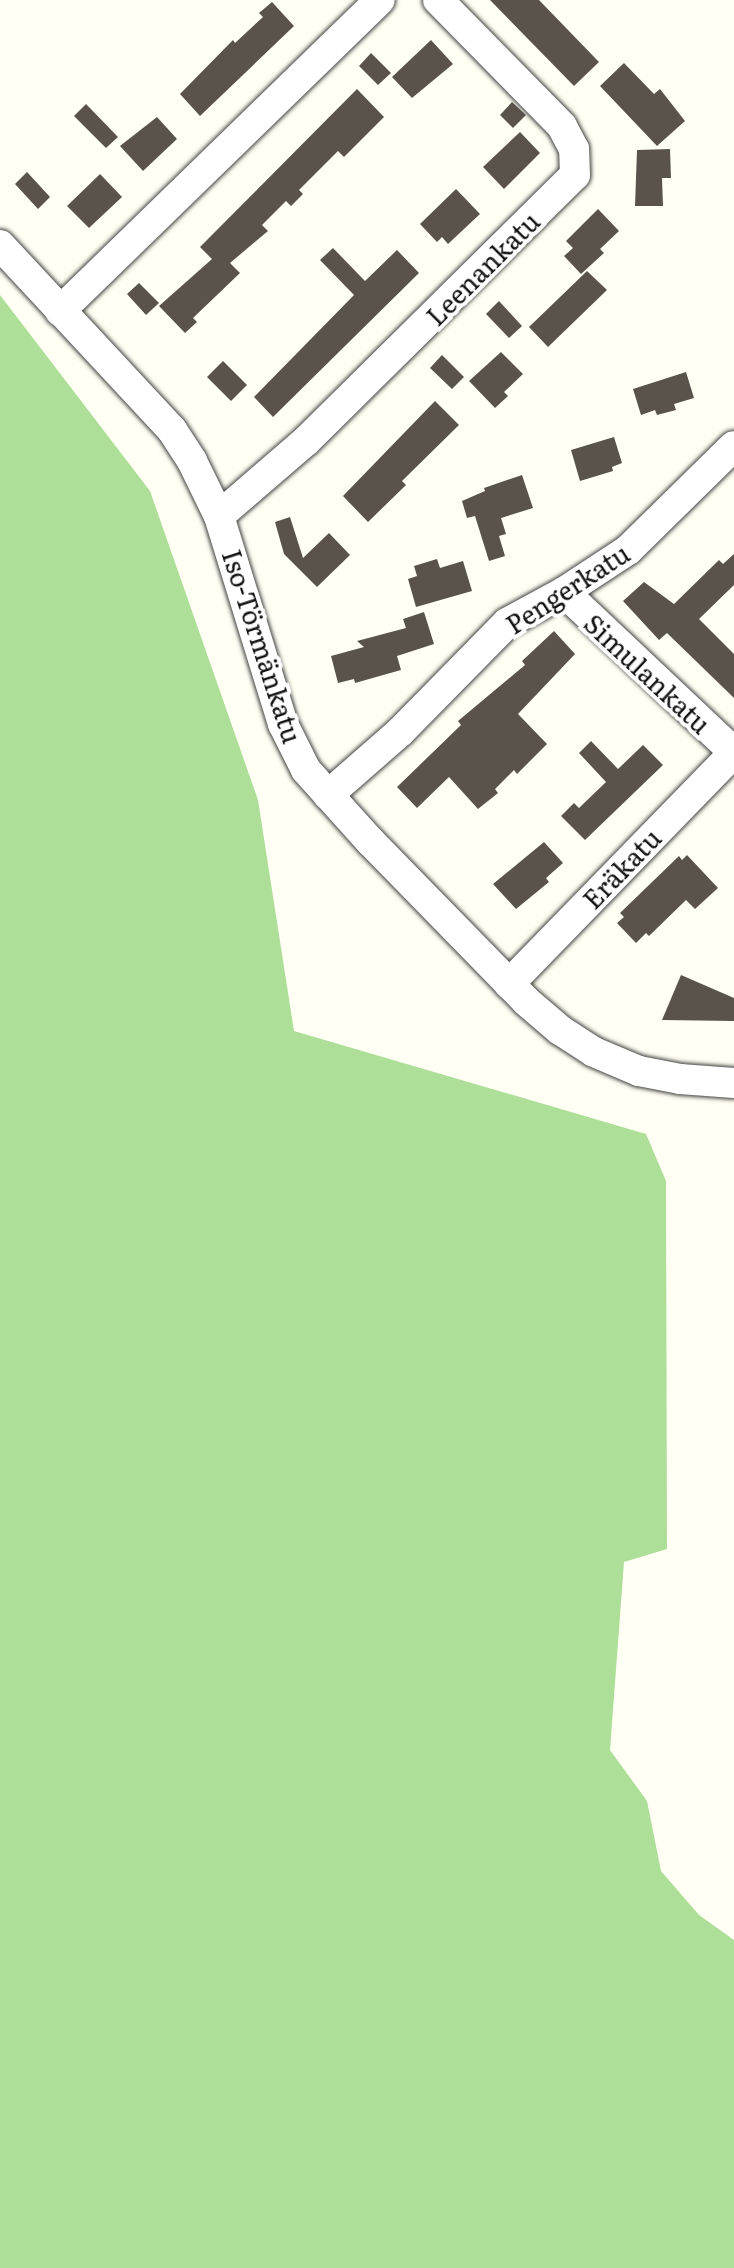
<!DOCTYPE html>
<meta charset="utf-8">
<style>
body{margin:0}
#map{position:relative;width:734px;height:2268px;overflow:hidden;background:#fffff4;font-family:Literata,serif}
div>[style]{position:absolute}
.forest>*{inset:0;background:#addf98}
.building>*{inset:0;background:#5a534c}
.roads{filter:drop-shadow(0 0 2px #434343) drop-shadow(0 0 2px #434343)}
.minor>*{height:30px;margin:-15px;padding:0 15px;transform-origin:15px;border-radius:15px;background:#fff}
span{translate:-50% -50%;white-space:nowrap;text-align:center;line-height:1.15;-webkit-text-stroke:8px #fff;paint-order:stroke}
.street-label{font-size:26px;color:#101010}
</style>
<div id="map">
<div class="forest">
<i style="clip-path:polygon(0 295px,150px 491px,258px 800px,294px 1031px,646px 1134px,666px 1181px,667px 1549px,624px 1562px,610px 1750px,647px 1801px,661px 1871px,699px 1915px,734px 1940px,734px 2268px,0 2268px)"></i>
</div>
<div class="building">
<i style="clip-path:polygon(490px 0,539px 0,599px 62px,574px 86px)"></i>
<i style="clip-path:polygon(272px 2px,294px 26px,200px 116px,180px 94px,233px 40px,235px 43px,263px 17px,259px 13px)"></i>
<i style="clip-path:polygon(431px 40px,453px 64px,412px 98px,392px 77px)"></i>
<i style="clip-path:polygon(371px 53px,391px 73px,378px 85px,359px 66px)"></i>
<i style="clip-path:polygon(624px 63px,654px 94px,660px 89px,685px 121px,657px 146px,600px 86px)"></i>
<i style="clip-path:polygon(357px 89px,384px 117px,344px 157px,338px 151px,299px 190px,303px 194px,291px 206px,286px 201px,262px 225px,268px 231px,230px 263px,240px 273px,193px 318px,197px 322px,185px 333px,159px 306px,212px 259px,200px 247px)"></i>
<i style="clip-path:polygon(512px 102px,526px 115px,513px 128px,500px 115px)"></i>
<i style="clip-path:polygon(86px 104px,118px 137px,106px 148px,74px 116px)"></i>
<i style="clip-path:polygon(157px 117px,177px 139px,143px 171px,120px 146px)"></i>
<i style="clip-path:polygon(520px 132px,540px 153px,504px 189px,483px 167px)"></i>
<i style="clip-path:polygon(670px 149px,671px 178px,662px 178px,663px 206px,635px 206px,637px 150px)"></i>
<i style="clip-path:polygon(27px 172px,50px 197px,38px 209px,15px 184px)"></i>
<i style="clip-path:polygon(100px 174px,122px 197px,89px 228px,67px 206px)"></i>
<i style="clip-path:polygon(456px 189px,480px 214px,448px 244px,442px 237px,437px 242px,420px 224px)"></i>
<i style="clip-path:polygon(598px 209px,619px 231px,600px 249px,604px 253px,581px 274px,564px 256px,573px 248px,566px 241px)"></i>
<i style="clip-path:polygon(333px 248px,365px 281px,397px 250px,419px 273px,273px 417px,254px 397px,354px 295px,320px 260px)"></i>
<i style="clip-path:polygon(587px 271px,607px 290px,548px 347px,529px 327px)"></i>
<i style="clip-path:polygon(139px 283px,159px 303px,146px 315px,127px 294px)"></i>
<i style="clip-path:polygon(499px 301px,522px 326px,509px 338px,486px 314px)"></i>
<i style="clip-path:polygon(501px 352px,523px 374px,504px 392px,508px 396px,495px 408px,469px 381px)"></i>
<i style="clip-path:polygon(442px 355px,464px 377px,452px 389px,430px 368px)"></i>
<i style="clip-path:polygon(223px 361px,247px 385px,231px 401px,207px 377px)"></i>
<i style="clip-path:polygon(686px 372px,694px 398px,674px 404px,676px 410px,657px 415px,655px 410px,641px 415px,633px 389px)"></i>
<i style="clip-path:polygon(435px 401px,459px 425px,402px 481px,406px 485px,368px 522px,343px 496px)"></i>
<i style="clip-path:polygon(614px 437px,622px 463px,612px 467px,613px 471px,580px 481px,571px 450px)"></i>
<i style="clip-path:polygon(522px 475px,533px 508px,501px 518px,506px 534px,499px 536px,505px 556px,489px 561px,475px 516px,467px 518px,462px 501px,485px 491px,484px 488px)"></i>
<i style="clip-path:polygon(290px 517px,303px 558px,329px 533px,350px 555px,317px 587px,284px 554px,275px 522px)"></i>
<i style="clip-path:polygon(734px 554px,734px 585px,699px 619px,734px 654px,734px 698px,667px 633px,659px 640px,623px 601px,644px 582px,674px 604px,719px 560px,723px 564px)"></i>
<i style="clip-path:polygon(437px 559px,440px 568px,463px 561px,472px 591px,416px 607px,408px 579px,417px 576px,414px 566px)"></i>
<i style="clip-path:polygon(424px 612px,434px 644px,397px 656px,401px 670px,355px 683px,354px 679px,338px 683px,331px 656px,364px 647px,357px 641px,406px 628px,403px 619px)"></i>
<i style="clip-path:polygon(554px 631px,575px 654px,518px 714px,547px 744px,517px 774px,514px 770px,495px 789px,498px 793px,478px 809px,449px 777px,417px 808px,397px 787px,461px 725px,458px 721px,525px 665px,522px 661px)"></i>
<i style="clip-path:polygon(591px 741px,618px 769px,643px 745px,663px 765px,585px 840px,561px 816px,574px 803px,579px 808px,606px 782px,579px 753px)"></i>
<i style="clip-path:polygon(544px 842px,563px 863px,546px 878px,549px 882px,516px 909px,493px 884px)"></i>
<i style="clip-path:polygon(687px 855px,718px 888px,695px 909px,686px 900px,649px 936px,646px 933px,636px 943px,617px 923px,624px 917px,620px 913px,679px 856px,682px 860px)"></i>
<i style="clip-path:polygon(681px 975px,734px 998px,734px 1021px,662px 1020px)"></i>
</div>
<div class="roads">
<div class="minor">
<i style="left:0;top:245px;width:253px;rotate:47.1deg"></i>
<i style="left:172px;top:430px;width:37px;rotate:57deg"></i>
<i style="left:192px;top:461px;width:61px;rotate:63.9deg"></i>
<i style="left:219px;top:516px;width:218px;rotate:72.9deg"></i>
<i style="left:283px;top:724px;width:51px;rotate:63.4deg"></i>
<i style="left:306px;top:770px;width:96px;rotate:48deg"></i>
<i style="left:370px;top:841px;width:223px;rotate:45.7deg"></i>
<i style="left:526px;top:1001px;width:45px;rotate:40.5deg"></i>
<i style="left:560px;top:1030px;width:40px;rotate:32.9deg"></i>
<i style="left:594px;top:1052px;width:49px;rotate:22.9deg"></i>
<i style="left:639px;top:1071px;width:42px;rotate:11deg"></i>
<i style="left:680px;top:1079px;width:54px;rotate:4.2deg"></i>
<i style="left:60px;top:311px;width:446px;rotate:-44.2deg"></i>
<i style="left:219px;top:516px;width:115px;rotate:-40.8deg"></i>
<i style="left:306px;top:441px;width:378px;rotate:-44.7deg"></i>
<i style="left:575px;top:175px;width:26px;rotate:-92deg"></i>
<i style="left:574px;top:149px;width:26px;rotate:-118deg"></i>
<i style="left:562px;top:126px;width:177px;rotate:-134.5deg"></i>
<i style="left:564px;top:592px;width:233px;rotate:43.3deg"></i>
<i style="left:328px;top:795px;width:96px;rotate:-41.2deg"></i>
<i style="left:400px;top:732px;width:153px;rotate:-45.5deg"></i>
<i style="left:507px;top:623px;width:65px;rotate:-28.5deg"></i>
<i style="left:564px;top:592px;width:77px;rotate:-33.3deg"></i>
<i style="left:628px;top:550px;width:148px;rotate:-44.5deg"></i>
<i style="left:509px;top:984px;width:322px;rotate:-45.8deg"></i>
</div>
</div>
<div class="street-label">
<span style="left:482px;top:268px;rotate:-45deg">Leenankatu</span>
<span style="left:567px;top:588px;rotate:-33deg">Pengerkatu</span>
<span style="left:263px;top:646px;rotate:72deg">Iso-Törmänkatu</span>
<span style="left:648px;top:673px;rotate:43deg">Simulankatu</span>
<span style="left:621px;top:868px;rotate:-46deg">Eräkatu</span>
</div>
</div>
